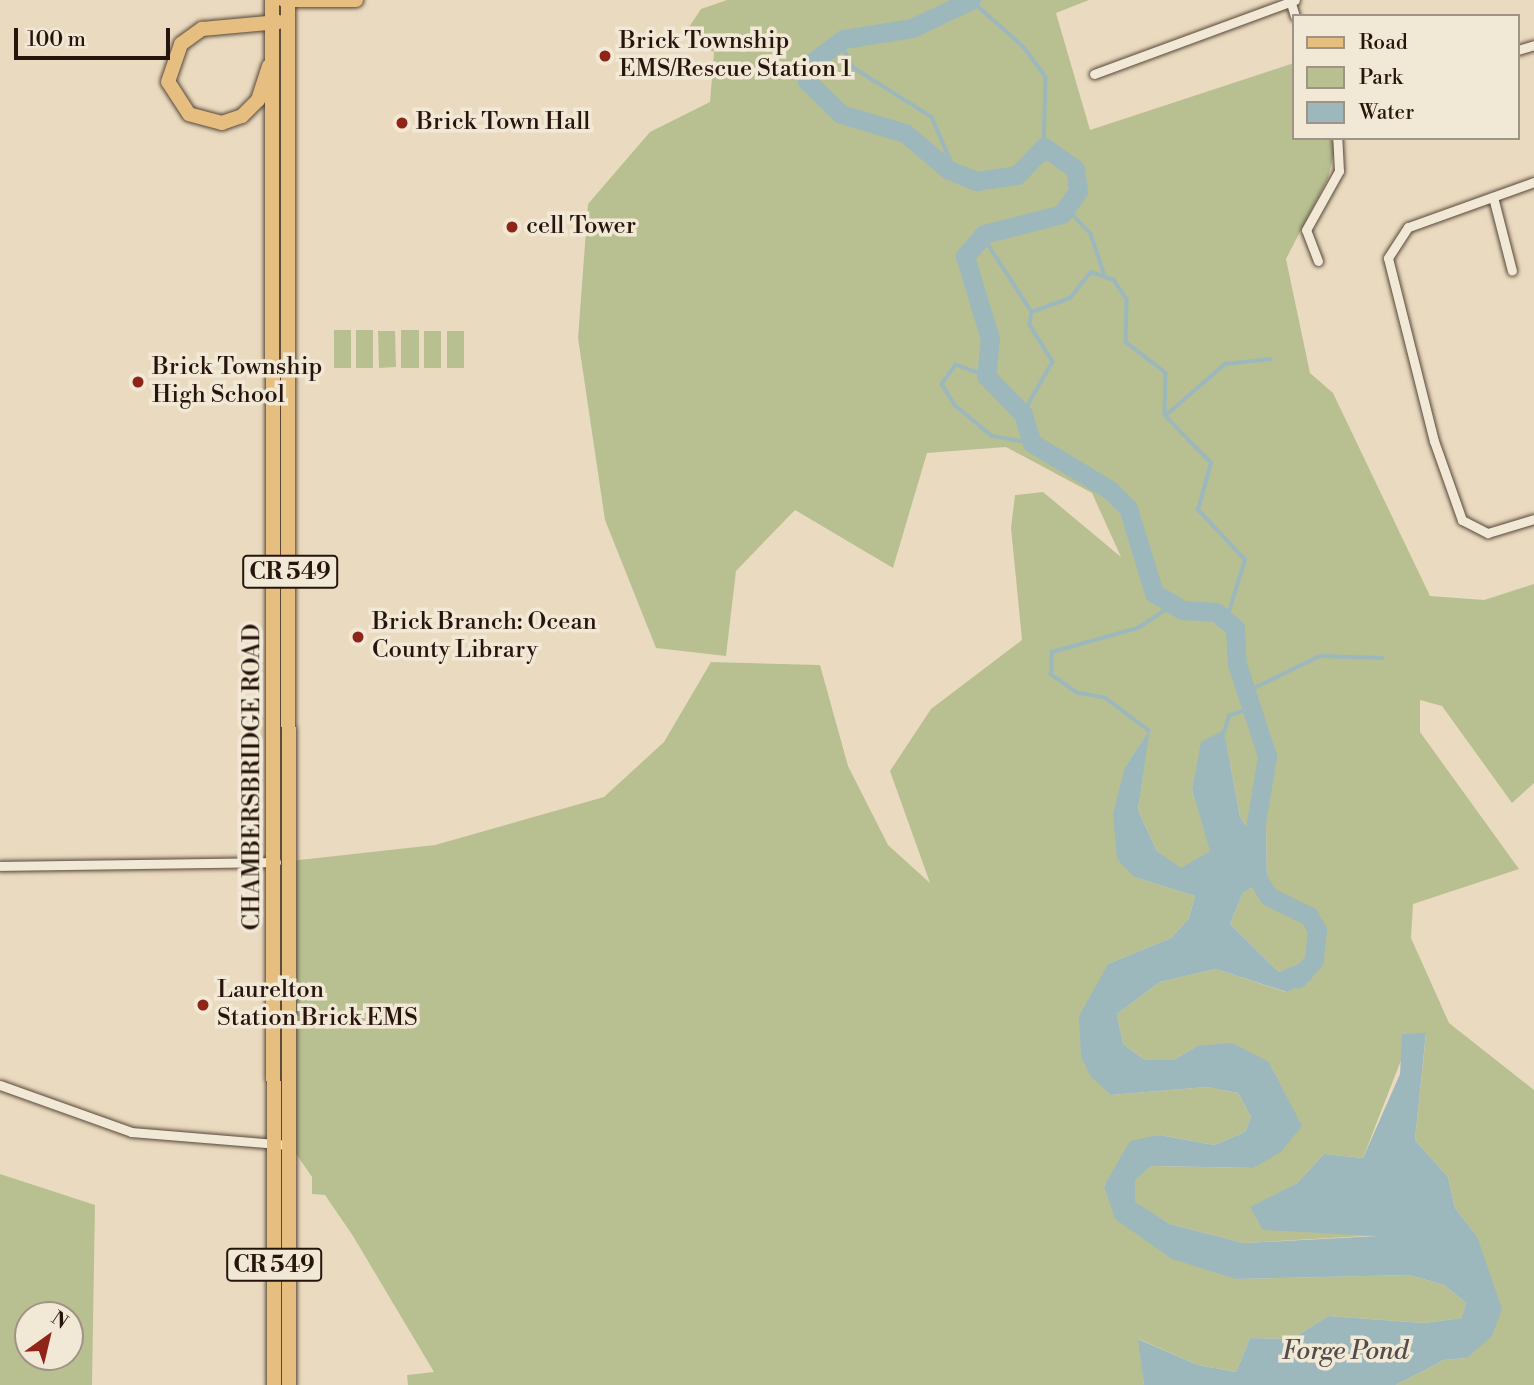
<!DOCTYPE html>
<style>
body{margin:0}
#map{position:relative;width:1534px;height:1385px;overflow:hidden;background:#eadbc0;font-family:"Libre Bodoni",serif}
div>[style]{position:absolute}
.green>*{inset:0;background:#b8c091}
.water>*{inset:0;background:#9db8bd}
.stream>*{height:3.5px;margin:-1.75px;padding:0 1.75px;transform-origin:1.75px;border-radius:1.75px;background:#9db8bd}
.river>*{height:19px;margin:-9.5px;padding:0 9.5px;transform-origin:9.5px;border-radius:9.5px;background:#9db8bd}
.roads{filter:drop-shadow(0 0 2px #584639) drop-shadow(0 0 2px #584639)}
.street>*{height:9px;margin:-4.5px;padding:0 4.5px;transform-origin:4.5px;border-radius:4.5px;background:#f1e8d6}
.primary>*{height:14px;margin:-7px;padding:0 7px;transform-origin:7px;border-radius:7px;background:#e5be80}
.dots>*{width:19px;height:19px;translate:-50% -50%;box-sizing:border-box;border:4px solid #f1e8d6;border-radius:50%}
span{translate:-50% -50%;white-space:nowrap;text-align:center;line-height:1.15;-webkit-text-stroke:7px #f1e8d6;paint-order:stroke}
.shield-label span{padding:2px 5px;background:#f1e8d6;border:2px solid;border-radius:5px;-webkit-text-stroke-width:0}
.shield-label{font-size:23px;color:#27140c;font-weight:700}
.poi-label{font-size:24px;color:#27140c}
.left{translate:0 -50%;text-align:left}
.street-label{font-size:24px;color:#27140c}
.water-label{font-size:26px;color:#504d4a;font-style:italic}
.legend{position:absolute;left:1292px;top:14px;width:228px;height:126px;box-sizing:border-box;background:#f1e8d6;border:2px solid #a09385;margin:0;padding:9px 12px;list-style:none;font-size:21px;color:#27140c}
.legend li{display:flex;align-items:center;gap:14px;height:35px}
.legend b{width:35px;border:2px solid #a09385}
.north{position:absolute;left:14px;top:1301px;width:70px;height:70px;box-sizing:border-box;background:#f1e8d6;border:2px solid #a09385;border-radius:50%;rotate:34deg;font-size:19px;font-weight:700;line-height:28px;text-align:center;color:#27140c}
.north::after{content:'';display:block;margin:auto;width:24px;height:32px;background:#8f2418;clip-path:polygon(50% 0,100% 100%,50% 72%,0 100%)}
.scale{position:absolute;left:14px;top:28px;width:156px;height:32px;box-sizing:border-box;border:4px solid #27140c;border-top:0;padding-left:9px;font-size:21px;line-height:24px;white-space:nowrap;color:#27140c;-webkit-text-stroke:5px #f1e8d6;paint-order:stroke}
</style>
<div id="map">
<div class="green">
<i style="clip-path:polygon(727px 0,1089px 0,1056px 13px,1090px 130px,1294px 63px,1294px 138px,1331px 138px,1335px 148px,1328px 178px,1286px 259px,1310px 373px,1333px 393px,1430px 596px,1484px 600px,1534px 584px,1534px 783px,1512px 803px,1442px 706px,1420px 700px,1420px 732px,1519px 869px,1413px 904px,1411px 938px,1449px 1023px,1534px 1090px,1534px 1385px,1396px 1385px,1444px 1360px,1467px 1358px,1477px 1236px,1455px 1208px,1448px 1177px,1415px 1140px,1426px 1034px,1405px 1050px,1363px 1158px,1324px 1154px,1297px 1183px,1250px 1208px,1383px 1235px,1244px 1243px,1170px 1224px,1135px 1203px,1135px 1179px,1151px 1166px,1253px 1168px,1301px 1126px,1269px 1062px,1197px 1046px,1173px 1060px,1145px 1060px,1123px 1044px,1117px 1014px,1160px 982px,1216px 969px,1286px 992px,1300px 966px,1279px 972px,1230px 924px,1243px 893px,1267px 878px,1266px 826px,1248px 828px,1240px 817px,1224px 731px,1192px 790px,1211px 851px,1181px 869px,1157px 851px,1138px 810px,1149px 731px,1125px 767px,1134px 877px,1195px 896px,1189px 918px,1171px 938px,1108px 964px,1111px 1095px,1207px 1087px,1238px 1093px,1251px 1117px,1245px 1132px,1214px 1145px,1160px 1135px,1104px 1185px,1236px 1279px,1409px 1275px,1444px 1285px,1466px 1303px,1463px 1318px,1424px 1323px,1328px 1316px,1292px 1339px,1250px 1338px,1236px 1372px,1198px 1365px,1139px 1339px,1144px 1385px,408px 1385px,407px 1375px,434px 1372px,353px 1236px,325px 1195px,312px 1194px,312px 1177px,290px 1145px,290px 861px,435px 845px,604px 797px,664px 742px,711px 662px,820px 665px,848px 766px,888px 845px,930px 883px,890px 771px,931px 709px,1022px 640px,1011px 528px,1015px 495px,1043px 492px,1121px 557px,1092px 493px,1006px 447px,927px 453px,893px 568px,795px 510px,736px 571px,726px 656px,656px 648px,605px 520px,578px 338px,588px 204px,650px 132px,710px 102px,714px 52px,683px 36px,701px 9px)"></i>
<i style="clip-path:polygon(334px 330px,351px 330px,351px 368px,334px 368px)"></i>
<i style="clip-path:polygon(356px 330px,373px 330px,373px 368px,356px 368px)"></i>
<i style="clip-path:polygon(401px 330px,419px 330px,419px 368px,401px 368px)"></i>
<i style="clip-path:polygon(378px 331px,395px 331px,396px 367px,379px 368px)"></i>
<i style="clip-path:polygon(424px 331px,441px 331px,441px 368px,424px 368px)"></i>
<i style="clip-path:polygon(447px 331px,464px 331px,464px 368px,447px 368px)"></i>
<i style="clip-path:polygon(evenodd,0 1174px,95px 1205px,92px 1385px,0 1385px,0 1174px,28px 1315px,70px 1315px,70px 1357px,28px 1357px,28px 1315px)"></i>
</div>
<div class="water">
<i style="clip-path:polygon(1150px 729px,1138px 810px,1157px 851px,1181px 868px,1210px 851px,1192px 790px,1201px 742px,1224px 730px,1240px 817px,1248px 828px,1266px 825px,1267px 878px,1243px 893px,1230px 924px,1279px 972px,1313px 958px,1312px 979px,1287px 992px,1216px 969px,1160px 982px,1117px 1014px,1123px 1044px,1145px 1060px,1173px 1060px,1197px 1046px,1232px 1043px,1269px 1062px,1302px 1126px,1281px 1152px,1253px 1168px,1151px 1166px,1135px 1180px,1135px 1202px,1170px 1224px,1244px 1243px,1377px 1236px,1263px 1230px,1250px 1207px,1297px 1183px,1324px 1154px,1363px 1158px,1400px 1074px,1402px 1034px,1426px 1033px,1415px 1140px,1448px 1177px,1455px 1208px,1477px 1236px,1502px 1309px,1492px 1336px,1467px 1358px,1444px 1360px,1396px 1385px,1144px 1385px,1138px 1339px,1198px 1365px,1236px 1372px,1250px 1338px,1292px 1339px,1328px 1316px,1424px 1323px,1462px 1318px,1466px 1303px,1444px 1285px,1409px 1275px,1236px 1279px,1172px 1259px,1115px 1219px,1104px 1186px,1130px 1141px,1160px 1135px,1214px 1145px,1245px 1132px,1251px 1117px,1238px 1093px,1207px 1087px,1111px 1095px,1091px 1077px,1081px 1057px,1079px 1016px,1108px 964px,1171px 938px,1189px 918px,1195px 896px,1134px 877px,1117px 859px,1113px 814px,1125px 767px)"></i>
</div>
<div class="stream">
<i style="left:971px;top:0;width:71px;rotate:41.6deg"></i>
<i style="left:1024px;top:47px;width:37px;rotate:54deg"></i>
<i style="left:1046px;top:77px;width:70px;rotate:91.6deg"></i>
<i style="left:840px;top:41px;width:30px;rotate:63deg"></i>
<i style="left:854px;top:68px;width:92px;rotate:32.1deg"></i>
<i style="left:932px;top:117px;width:63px;rotate:66.7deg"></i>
<i style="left:1067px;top:209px;width:35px;rotate:46deg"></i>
<i style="left:1091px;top:234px;width:41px;rotate:71.6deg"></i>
<i style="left:982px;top:235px;width:92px;rotate:57deg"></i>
<i style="left:1032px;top:312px;width:13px;rotate:99deg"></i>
<i style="left:1030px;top:325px;width:44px;rotate:58.1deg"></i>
<i style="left:1053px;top:362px;width:60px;rotate:120deg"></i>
<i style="left:1032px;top:312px;width:40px;rotate:-20.2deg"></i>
<i style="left:1070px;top:298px;width:33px;rotate:-51deg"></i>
<i style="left:1091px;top:272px;width:24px;rotate:19deg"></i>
<i style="left:1114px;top:280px;width:23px;rotate:56deg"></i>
<i style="left:1127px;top:299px;width:43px;rotate:91.3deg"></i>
<i style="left:1126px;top:342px;width:51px;rotate:37.8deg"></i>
<i style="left:1166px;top:373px;width:42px;rotate:91.4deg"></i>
<i style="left:986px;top:376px;width:32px;rotate:-160deg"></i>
<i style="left:956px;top:365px;width:24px;rotate:126deg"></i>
<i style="left:942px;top:384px;width:25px;rotate:58deg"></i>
<i style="left:955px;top:405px;width:48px;rotate:40deg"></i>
<i style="left:992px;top:436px;width:41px;rotate:9.9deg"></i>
<i style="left:1227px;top:618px;width:61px;rotate:-72.8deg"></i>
<i style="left:1245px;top:560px;width:69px;rotate:-133.2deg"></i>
<i style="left:1198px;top:510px;width:49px;rotate:-74.5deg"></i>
<i style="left:1211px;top:463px;width:66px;rotate:-134.4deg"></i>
<i style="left:1165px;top:416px;width:79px;rotate:-40.9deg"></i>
<i style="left:1225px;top:364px;width:46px;rotate:-6.2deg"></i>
<i style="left:1244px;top:693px;width:85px;rotate:-26deg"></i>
<i style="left:1320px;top:656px;width:62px;rotate:1.8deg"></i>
<i style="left:1149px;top:731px;width:55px;rotate:-143.1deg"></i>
<i style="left:1105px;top:698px;width:28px;rotate:-170deg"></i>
<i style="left:1077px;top:693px;width:32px;rotate:-145deg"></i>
<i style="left:1051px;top:675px;width:23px;rotate:-88deg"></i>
<i style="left:1052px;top:652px;width:89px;rotate:-15.6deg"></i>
<i style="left:1138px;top:628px;width:42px;rotate:-33.3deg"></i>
<i style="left:1224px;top:732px;width:17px;rotate:-73deg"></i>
<i style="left:1229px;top:716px;width:22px;rotate:-21deg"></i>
</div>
<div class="river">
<i style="left:971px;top:0;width:65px;rotate:154.6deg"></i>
<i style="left:912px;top:28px;width:70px;rotate:170.9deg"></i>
<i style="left:843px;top:39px;width:39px;rotate:143deg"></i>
<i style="left:812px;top:62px;width:20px;rotate:105deg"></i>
<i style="left:807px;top:81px;width:47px;rotate:44.1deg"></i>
<i style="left:841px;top:114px;width:67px;rotate:16.5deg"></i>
<i style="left:905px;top:133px;width:57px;rotate:40.1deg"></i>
<i style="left:949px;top:170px;width:29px;rotate:22deg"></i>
<i style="left:976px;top:181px;width:41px;rotate:-8.3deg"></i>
<i style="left:1017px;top:175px;width:39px;rotate:-46deg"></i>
<i style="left:1044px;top:147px;width:38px;rotate:35deg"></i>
<i style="left:1075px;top:169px;width:22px;rotate:82deg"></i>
<i style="left:1078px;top:191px;width:28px;rotate:125deg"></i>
<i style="left:1062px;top:214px;width:81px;rotate:165.6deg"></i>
<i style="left:984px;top:234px;width:29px;rotate:131deg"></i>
<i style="left:965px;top:256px;width:87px;rotate:73.2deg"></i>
<i style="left:990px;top:339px;width:37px;rotate:96deg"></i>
<i style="left:986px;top:376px;width:53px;rotate:45.8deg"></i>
<i style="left:1023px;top:414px;width:30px;rotate:73deg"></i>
<i style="left:1032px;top:443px;width:91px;rotate:31.1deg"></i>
<i style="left:1110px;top:490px;width:25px;rotate:45deg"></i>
<i style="left:1128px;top:508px;width:89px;rotate:73deg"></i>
<i style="left:1154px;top:593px;width:33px;rotate:31deg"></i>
<i style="left:1182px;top:610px;width:34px;rotate:3deg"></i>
<i style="left:1216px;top:612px;width:25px;rotate:40deg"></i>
<i style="left:1235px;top:628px;width:36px;rotate:87deg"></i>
<i style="left:1237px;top:664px;width:97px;rotate:71.9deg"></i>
<i style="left:1267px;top:756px;width:110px;rotate:99.4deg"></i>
<i style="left:1249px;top:865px;width:36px;rotate:58deg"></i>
<i style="left:1268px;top:896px;width:46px;rotate:26deg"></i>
<i style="left:1309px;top:916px;width:16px;rotate:60deg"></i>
<i style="left:1317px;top:930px;width:30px;rotate:96deg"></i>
<i style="left:1314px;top:960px;width:25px;rotate:132deg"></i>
</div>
<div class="roads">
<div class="street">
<i style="left:1290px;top:0;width:17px;rotate:73deg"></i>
<i style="left:1518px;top:50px;width:17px;rotate:-17deg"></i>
<i style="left:1094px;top:74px;width:214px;rotate:-20.2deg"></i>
<i style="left:1534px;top:182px;width:134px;rotate:160.3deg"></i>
<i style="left:1408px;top:227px;width:37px;rotate:123deg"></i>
<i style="left:1388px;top:258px;width:189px;rotate:75.9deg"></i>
<i style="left:1434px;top:441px;width:84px;rotate:70.5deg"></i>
<i style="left:1462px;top:520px;width:29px;rotate:27deg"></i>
<i style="left:1488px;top:533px;width:48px;rotate:-16.9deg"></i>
<i style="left:1493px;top:197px;width:76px;rotate:75.6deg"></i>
<i style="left:1318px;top:261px;width:33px;rotate:-111deg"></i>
<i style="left:1306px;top:230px;width:68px;rotate:-60.8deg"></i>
<i style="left:1339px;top:171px;width:33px;rotate:-93deg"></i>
<i style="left:0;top:866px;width:276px;rotate:-0.8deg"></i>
<i style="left:0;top:1085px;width:139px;rotate:19.7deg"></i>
<i style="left:131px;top:1132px;width:160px;rotate:4.7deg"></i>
</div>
<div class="primary">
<i style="left:272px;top:0;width:1385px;rotate:89.92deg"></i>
<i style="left:284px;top:0;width:72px"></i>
<i style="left:288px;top:0;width:1385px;rotate:89.96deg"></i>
<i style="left:269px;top:66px;width:36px;rotate:108deg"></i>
<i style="left:258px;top:100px;width:23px;rotate:135deg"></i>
<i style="left:242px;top:116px;width:21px;rotate:161deg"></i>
<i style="left:222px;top:123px;width:34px;rotate:-165deg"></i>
<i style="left:189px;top:114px;width:38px;rotate:-123deg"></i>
<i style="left:168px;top:82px;width:40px;rotate:-71.1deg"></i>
<i style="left:181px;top:44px;width:26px;rotate:-36deg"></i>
<i style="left:202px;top:29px;width:77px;rotate:-5.2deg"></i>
</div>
</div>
<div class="dots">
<i style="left:605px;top:56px;background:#8f2418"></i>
<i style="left:402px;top:123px;background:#8f2418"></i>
<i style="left:512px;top:227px;background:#8f2418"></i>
<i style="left:138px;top:382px;background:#8f2418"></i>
<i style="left:358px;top:637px;background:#8f2418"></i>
<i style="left:203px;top:1005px;background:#8f2418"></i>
</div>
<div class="shield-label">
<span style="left:290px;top:572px">CR 549</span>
<span style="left:274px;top:1265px">CR 549</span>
</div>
<div class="poi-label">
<span class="left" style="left:619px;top:56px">Brick Township<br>EMS/Rescue Station 1</span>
<span class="left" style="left:416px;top:123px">Brick Town Hall</span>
<span class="left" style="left:526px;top:227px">cell Tower</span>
<span class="left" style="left:152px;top:382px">Brick Township<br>High School</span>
<span class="left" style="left:372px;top:637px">Brick Branch: Ocean<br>County Library</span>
<span class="left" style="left:217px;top:1005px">Laurelton<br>Station Brick EMS</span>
</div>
<div class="street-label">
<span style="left:253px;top:777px;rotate:-90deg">CHAMBERSBRIDGE ROAD</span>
</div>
<div class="water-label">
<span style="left:1345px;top:1352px">Forge Pond</span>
</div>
<ul class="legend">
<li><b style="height:9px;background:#e5be80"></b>Road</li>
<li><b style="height:19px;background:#b8c091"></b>Park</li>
<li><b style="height:19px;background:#9db8bd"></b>Water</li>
</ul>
<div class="north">N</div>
<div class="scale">100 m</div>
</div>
